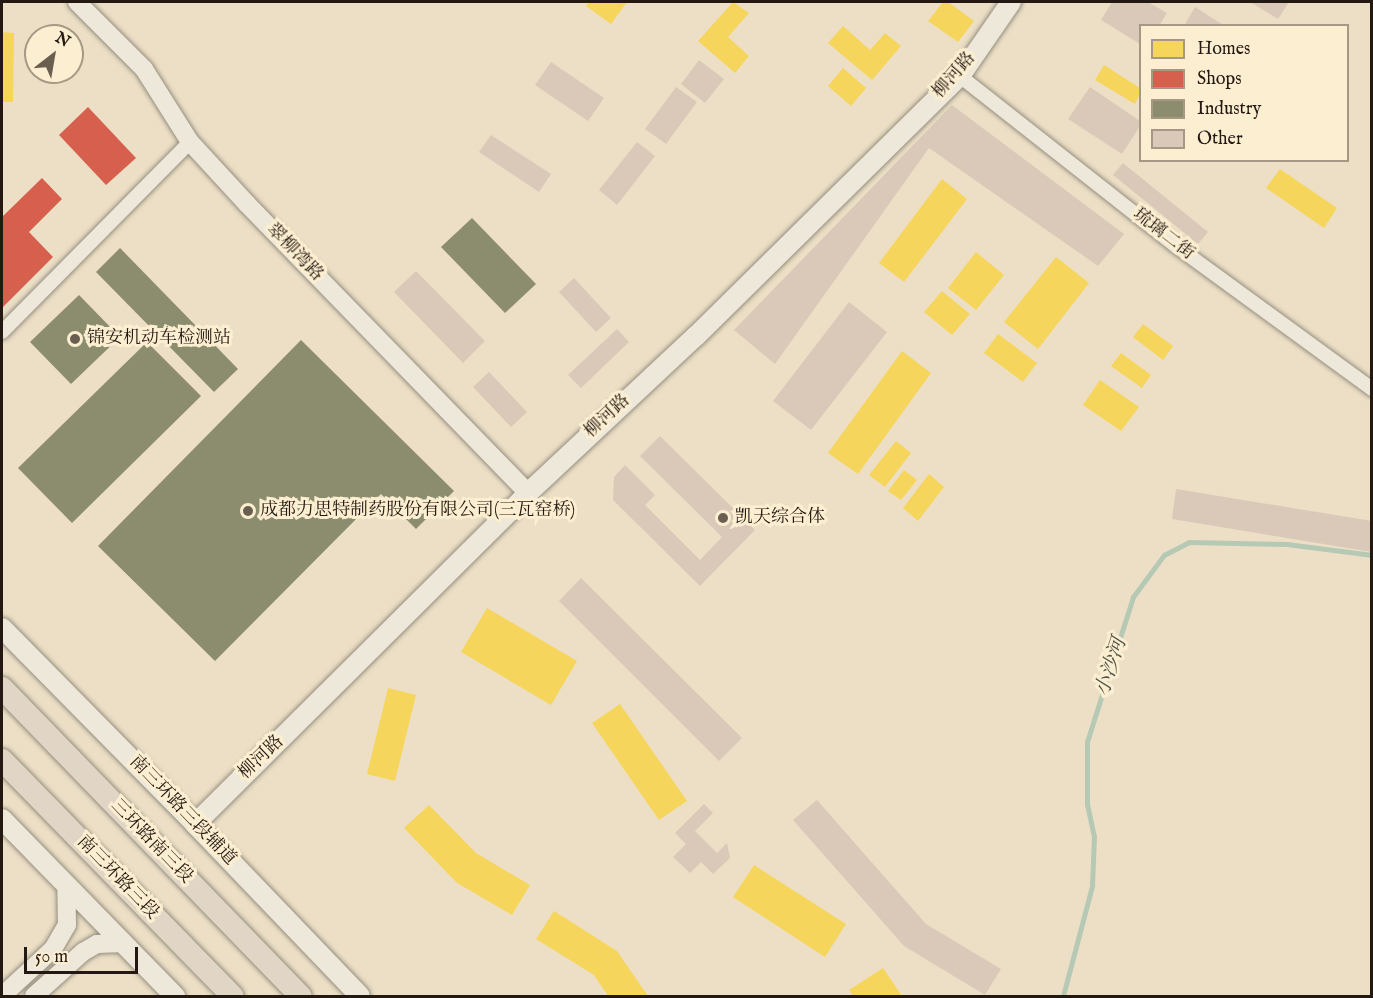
<!DOCTYPE html>
<meta charset="utf-8">
<style>
body{margin:0}
#map{position:relative;width:1373px;height:998px;overflow:hidden;background:#ecdfc6;font-family:"IM FELL English","Noto Serif SC",serif}
div>[style]{position:absolute}
.homes>*{inset:0;background:#f6d55c}
.shops>*{inset:0;background:#d6604d}
.industry>*{inset:0;background:#8c8c6e}
.stream>*{height:4.5px;margin:-2.25px;padding:0 2.25px;transform-origin:2.25px;border-radius:2.25px;background:#b6c9b4}
.building>*{inset:0;background:#dac9b8}
.roads{filter:drop-shadow(0 0 2px #968e7f) drop-shadow(0 0 2px #968e7f)}
.minor>*{height:14px;margin:-7px;padding:0 7px;transform-origin:7px;border-radius:7px;background:#eee8da}
.tertiary>*{height:18px;margin:-9px;padding:0 9px;transform-origin:9px;border-radius:9px;background:#eee8da}
.secondary>*{height:20px;margin:-10px;padding:0 10px;transform-origin:10px;border-radius:10px;background:#eee8da}
.trunk>*{height:22px;margin:-11px;padding:0 11px;transform-origin:11px;border-radius:11px;background:#e1d6c5}
.dots>*{width:16px;height:16px;translate:-50% -50%;box-sizing:border-box;border:3px solid #fceed0;border-radius:50%}
span{translate:-50% -50%;white-space:nowrap;text-align:center;line-height:1.15;-webkit-text-stroke:6px #fceed0;paint-order:stroke}
.street-label{font-size:18px;color:#241812}
.poi-label{font-size:18px;color:#241812}
.left{translate:0 -50%;text-align:left}
.water-label{font-size:20px;color:#4f5248;font-style:italic}
.frame{position:absolute;inset:0;border:3px solid #241812;pointer-events:none}
.legend{position:absolute;left:1139px;top:24px;width:210px;height:138px;box-sizing:border-box;background:#fceed0;border:2px solid #a69884;margin:0;padding:8px 10px;list-style:none;font-size:18px;color:#241812}
.legend li{display:flex;align-items:center;gap:12px;height:30px}
.legend b{width:30px;border:2px solid #a69884}
.north{position:absolute;left:24px;top:24px;width:60px;height:60px;box-sizing:border-box;background:#fceed0;border:2px solid #a69884;border-radius:50%;rotate:31deg;font-size:16px;font-weight:700;line-height:24px;text-align:center;color:#241812}
.north::after{content:'';display:block;margin:auto;width:21px;height:27px;background:#6a5e51;clip-path:polygon(50% 0,100% 100%,50% 72%,0 100%)}
.scale{position:absolute;left:24px;top:947px;width:114px;height:27px;box-sizing:border-box;border:3px solid #241812;border-top:0;padding-left:8px;font-size:18px;line-height:21px;white-space:nowrap;color:#241812;-webkit-text-stroke:4px #fceed0;paint-order:stroke}
</style>
<div id="map">
<div class="homes">
<i style="clip-path:polygon(589px 2px,627px 2px,611px 24px,586px 6px)"></i>
<i style="clip-path:polygon(733px 2px,749px 13px,728px 37px,749px 56px,735px 73px,698px 41px)"></i>
<i style="clip-path:polygon(943px 2px,948px 2px,974px 21px,958px 42px,928px 21px)"></i>
<i style="clip-path:polygon(843px 26px,870px 50px,885px 33px,901px 46px,872px 80px,828px 43px)"></i>
<i style="clip-path:polygon(2px 32px,14px 33px,13px 102px,2px 102px)"></i>
<i style="clip-path:polygon(1104px 65px,1140px 88px,1140px 94px,1135px 104px,1095px 80px)"></i>
<i style="clip-path:polygon(843px 68px,866px 88px,851px 106px,828px 86px)"></i>
<i style="clip-path:polygon(1280px 169px,1337px 208px,1324px 228px,1266px 188px)"></i>
<i style="clip-path:polygon(942px 179px,967px 199px,904px 282px,879px 263px)"></i>
<i style="clip-path:polygon(976px 252px,1004px 275px,976px 310px,948px 288px)"></i>
<i style="clip-path:polygon(1056px 257px,1089px 283px,1038px 349px,1004px 322px)"></i>
<i style="clip-path:polygon(942px 291px,970px 314px,952px 335px,924px 312px)"></i>
<i style="clip-path:polygon(1143px 324px,1173px 346px,1163px 360px,1133px 337px)"></i>
<i style="clip-path:polygon(998px 334px,1037px 363px,1023px 382px,984px 353px)"></i>
<i style="clip-path:polygon(902px 351px,931px 373px,858px 474px,828px 453px)"></i>
<i style="clip-path:polygon(1121px 353px,1151px 375px,1142px 388px,1111px 366px)"></i>
<i style="clip-path:polygon(1100px 380px,1139px 407px,1121px 431px,1083px 405px)"></i>
<i style="clip-path:polygon(896px 441px,911px 453px,885px 487px,869px 475px)"></i>
<i style="clip-path:polygon(904px 470px,917px 480px,901px 500px,888px 491px)"></i>
<i style="clip-path:polygon(929px 474px,944px 487px,918px 521px,903px 508px)"></i>
<i style="clip-path:polygon(487px 608px,577px 661px,551px 705px,461px 652px)"></i>
<i style="clip-path:polygon(388px 688px,416px 695px,395px 781px,367px 774px)"></i>
<i style="clip-path:polygon(620px 704px,687px 801px,659px 820px,592px 723px)"></i>
<i style="clip-path:polygon(429px 805px,476px 853px,530px 885px,512px 915px,457px 883px,404px 828px)"></i>
<i style="clip-path:polygon(754px 865px,846px 924px,825px 957px,733px 897px)"></i>
<i style="clip-path:polygon(554px 911px,617px 951px,648px 996px,608px 996px,594px 975px,536px 939px)"></i>
<i style="clip-path:polygon(883px 968px,902px 996px,853px 996px,849px 990px)"></i>
</div>
<div class="shops">
<i style="clip-path:polygon(88px 107px,136px 158px,106px 185px,59px 135px)"></i>
<i style="clip-path:polygon(42px 178px,62px 199px,29px 232px,53px 257px,2px 308px,2px 217px)"></i>
</div>
<div class="industry">
<i style="clip-path:polygon(472px 218px,536px 284px,505px 313px,441px 247px)"></i>
<i style="clip-path:polygon(120px 248px,238px 369px,214px 392px,96px 272px)"></i>
<i style="clip-path:polygon(79px 295px,120px 337px,71px 384px,30px 342px)"></i>
<i style="clip-path:polygon(301px 340px,454px 491px,416px 529px,381px 494px,215px 661px,98px 546px)"></i>
<i style="clip-path:polygon(147px 342px,201px 396px,72px 523px,18px 468px)"></i>
</div>
<div class="stream">
<i style="left:1063px;top:996px;width:114px;rotate:-75.2deg"></i>
<i style="left:1092px;top:886px;width:49px;rotate:-87.7deg"></i>
<i style="left:1094px;top:837px;width:33px;rotate:-102deg"></i>
<i style="left:1087px;top:805px;width:63px;rotate:-90deg"></i>
<i style="left:1087px;top:742px;width:152px;rotate:-72.4deg"></i>
<i style="left:1133px;top:597px;width:52px;rotate:-53.6deg"></i>
<i style="left:1164px;top:555px;width:28px;rotate:-27deg"></i>
<i style="left:1189px;top:542px;width:98px;rotate:1.2deg"></i>
<i style="left:1287px;top:544px;width:86px;rotate:7.4deg"></i>
</div>
<div class="building">
<i style="clip-path:polygon(1112px 2px,1148px 2px,1167px 13px,1159px 26px,1140px 26px,1140px 44px,1101px 20px)"></i>
<i style="clip-path:polygon(1250px 2px,1289px 2px,1278px 19px)"></i>
<i style="clip-path:polygon(1195px 7px,1225px 26px,1184px 26px)"></i>
<i style="clip-path:polygon(699px 60px,724px 79px,705px 103px,681px 84px)"></i>
<i style="clip-path:polygon(551px 62px,604px 98px,588px 121px,535px 85px)"></i>
<i style="clip-path:polygon(676px 87px,697px 102px,666px 144px,645px 129px)"></i>
<i style="clip-path:polygon(1090px 87px,1140px 121px,1140px 126px,1122px 154px,1068px 119px)"></i>
<i style="clip-path:polygon(952px 105px,1124px 234px,1098px 266px,929px 148px,775px 364px,734px 330px)"></i>
<i style="clip-path:polygon(491px 135px,551px 174px,539px 192px,479px 152px)"></i>
<i style="clip-path:polygon(637px 142px,655px 156px,617px 205px,599px 190px)"></i>
<i style="clip-path:polygon(1123px 163px,1208px 232px,1198px 244px,1113px 175px)"></i>
<i style="clip-path:polygon(416px 271px,485px 341px,463px 363px,394px 292px)"></i>
<i style="clip-path:polygon(574px 278px,611px 318px,596px 332px,559px 292px)"></i>
<i style="clip-path:polygon(849px 302px,887px 332px,811px 430px,773px 401px)"></i>
<i style="clip-path:polygon(617px 329px,629px 342px,581px 388px,568px 375px)"></i>
<i style="clip-path:polygon(489px 372px,527px 412px,511px 427px,473px 387px)"></i>
<i style="clip-path:polygon(660px 436px,755px 530px,700px 586px,613px 500px,614px 477px,625px 465px,655px 495px,645px 505px,700px 560px,722px 537px,640px 456px)"></i>
<i style="clip-path:polygon(1176px 489px,1372px 521px,1372px 552px,1172px 519px)"></i>
<i style="clip-path:polygon(581px 578px,742px 738px,719px 761px,559px 601px)"></i>
<i style="clip-path:polygon(817px 800px,926px 924px,1001px 969px,985px 995px,904px 946px,793px 820px)"></i>
<i style="clip-path:polygon(704px 804px,713px 813px,695px 831px,717px 853px,727px 843px,730px 858px,713px 874px,701px 862px,690px 873px,673px 857px,686px 844px,675px 833px)"></i>
</div>
<div class="roads">
<div class="minor">
<i style="left:960px;top:76px;width:275px;rotate:38.2deg"></i>
<i style="left:1176px;top:246px;width:243px;rotate:36.1deg"></i>
<i style="left:2px;top:332px;width:267px;rotate:-45.3deg"></i>
</div>
<div class="tertiary">
<i style="left:77px;top:2px;width:95px;rotate:45deg"></i>
<i style="left:144px;top:69px;width:86px;rotate:57.8deg"></i>
<i style="left:190px;top:142px;width:84px;rotate:47.4deg"></i>
<i style="left:247px;top:204px;width:403px;rotate:45.8deg"></i>
<i style="left:2px;top:996px;width:69px;rotate:-42.7deg"></i>
<i style="left:53px;top:949px;width:28px;rotate:-60deg"></i>
<i style="left:67px;top:925px;width:39px;rotate:-91deg"></i>
<i style="left:34px;top:996px;width:66px;rotate:-41.9deg"></i>
<i style="left:83px;top:952px;width:16px;rotate:-30deg"></i>
<i style="left:97px;top:944px;width:27px;rotate:-2deg"></i>
</div>
<div class="secondary">
<i style="left:2px;top:628px;width:275px;rotate:45.4deg"></i>
<i style="left:195px;top:824px;width:238px;rotate:46.2deg"></i>
<i style="left:2px;top:819px;width:248px;rotate:45.7deg"></i>
<i style="left:195px;top:824px;width:470px;rotate:-44.8deg"></i>
<i style="left:528px;top:493px;width:230px;rotate:-43.1deg"></i>
<i style="left:696px;top:336px;width:371px;rotate:-44.6deg"></i>
<i style="left:960px;top:76px;width:90px;rotate:-55.4deg"></i>
</div>
<div class="trunk">
<i style="left:2px;top:688px;width:429px;rotate:45.9deg"></i>
<i style="left:2px;top:760px;width:330px;rotate:45.7deg"></i>
</div>
</div>
<div class="dots">
<i style="left:75px;top:339px;background:#6a5e51"></i>
<i style="left:248px;top:511px;background:#6a5e51"></i>
<i style="left:723px;top:518px;background:#6a5e51"></i>
</div>
<div class="street-label">
<span style="left:955px;top:76px;rotate:-49deg">柳河路</span>
<span style="left:1163px;top:235px;rotate:38deg">琉璃二街</span>
<span style="left:294px;top:253px;rotate:46deg">翠柳湾路</span>
<span style="left:608px;top:417px;rotate:-43deg">柳河路</span>
<span style="left:262px;top:758px;rotate:-44deg">柳河路</span>
<span style="left:182px;top:811px;rotate:46deg">南三环路三段辅道</span>
<span style="left:151px;top:842px;rotate:46deg">三环路南三段</span>
<span style="left:117px;top:878px;rotate:46deg">南三环路三段</span>
</div>
<div class="poi-label">
<span class="left" style="left:87px;top:339px">锦安机动车检测站</span>
<span class="left" style="left:260px;top:511px">成都力思特制药股份有限公司(三瓦窑桥)</span>
<span class="left" style="left:735px;top:518px">凯天综合体</span>
</div>
<div class="water-label">
<span style="left:1111px;top:667px;rotate:-72deg">小沙河</span>
</div>
<div class="frame"></div>
<ul class="legend">
<li><b style="height:16px;background:#f6d55c"></b>Homes</li>
<li><b style="height:16px;background:#d6604d"></b>Shops</li>
<li><b style="height:16px;background:#8c8c6e"></b>Industry</li>
<li><b style="height:16px;background:#dac9b8"></b>Other</li>
</ul>
<div class="north">N</div>
<div class="scale">50 m</div>
</div>
